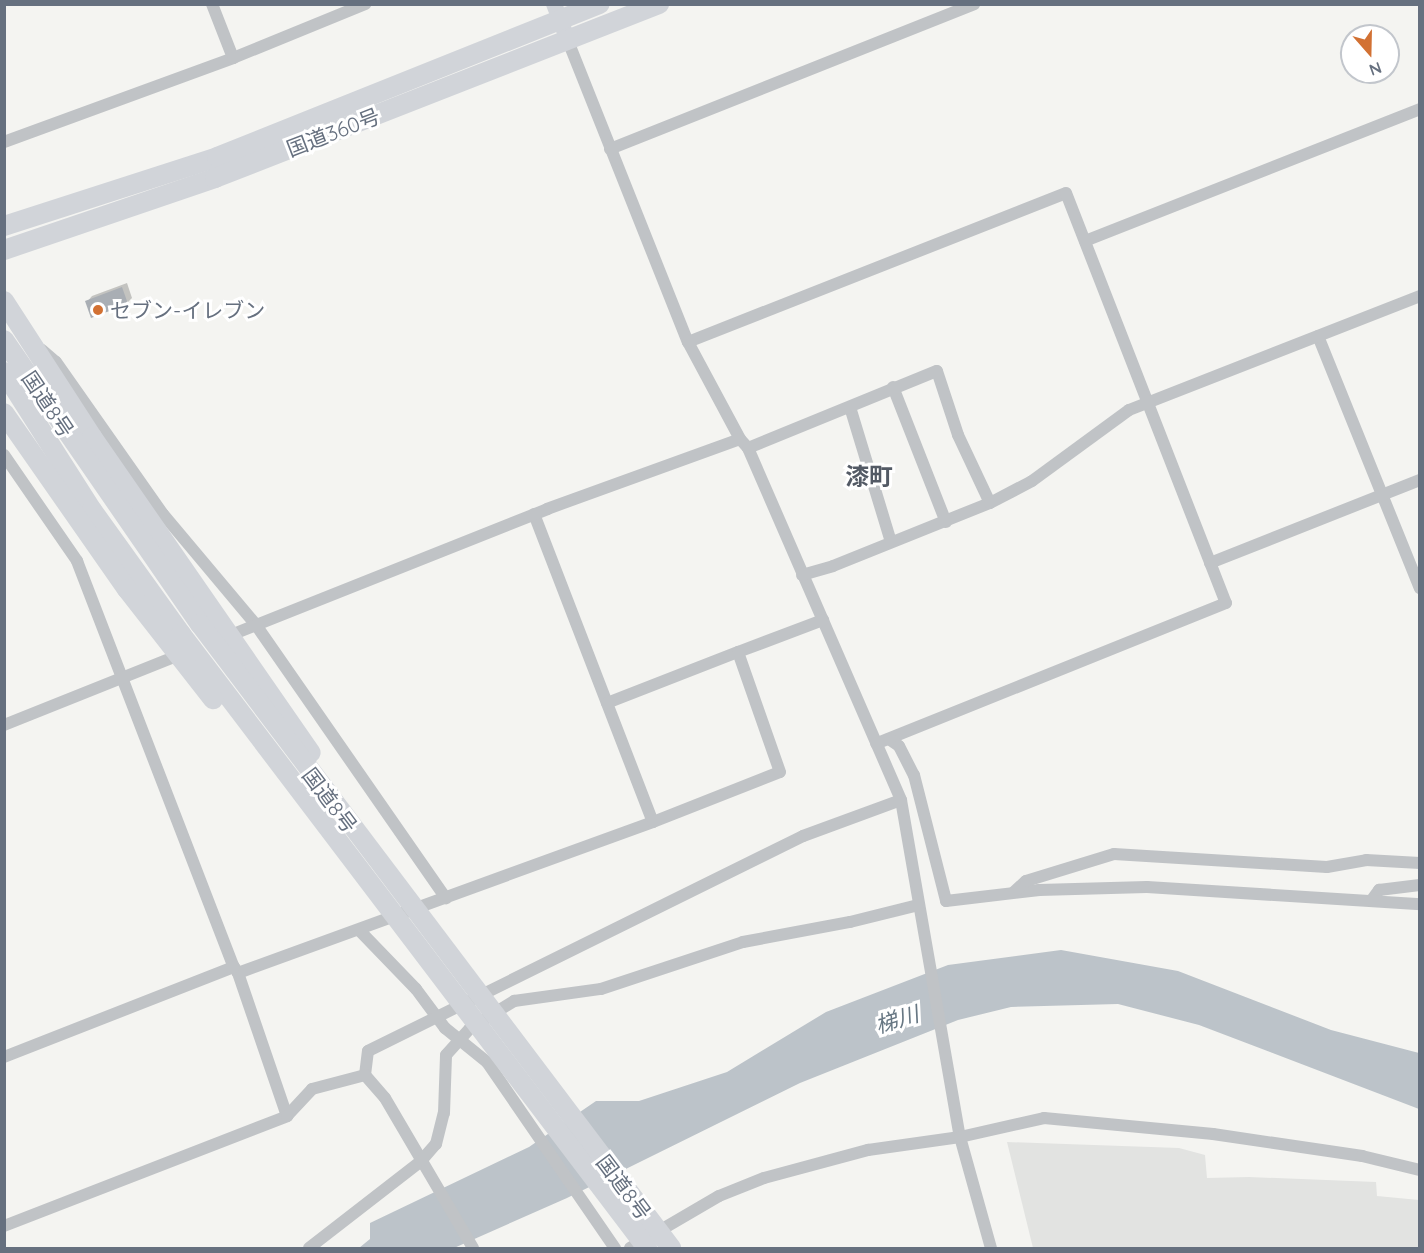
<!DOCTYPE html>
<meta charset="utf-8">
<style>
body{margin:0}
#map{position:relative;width:1424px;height:1253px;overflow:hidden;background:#f4f4f1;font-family:Quicksand,"Noto Sans JP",sans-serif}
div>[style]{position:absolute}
.built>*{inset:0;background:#e2e3e1}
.water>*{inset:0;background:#bcc3c9}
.shadow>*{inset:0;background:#0003}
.building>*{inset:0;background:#a9aeb4}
.minor>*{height:12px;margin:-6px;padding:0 6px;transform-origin:6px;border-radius:6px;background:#c0c3c6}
.secondary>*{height:16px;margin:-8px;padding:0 8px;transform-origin:8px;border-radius:8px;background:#d1d4d9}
.trunk>*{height:20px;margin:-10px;padding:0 10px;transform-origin:10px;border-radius:10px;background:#d1d4d9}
.dots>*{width:16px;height:16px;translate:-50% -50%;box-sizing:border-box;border:3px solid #fff;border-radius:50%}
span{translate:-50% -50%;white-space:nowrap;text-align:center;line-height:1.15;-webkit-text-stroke:6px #fff;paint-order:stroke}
.street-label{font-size:21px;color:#66707f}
.poi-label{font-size:21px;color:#66707f}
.left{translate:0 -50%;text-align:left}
.water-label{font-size:22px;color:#677783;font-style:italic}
.quarter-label{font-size:24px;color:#535a65;font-weight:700}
.frame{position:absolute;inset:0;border:6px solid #66707f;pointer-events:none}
.north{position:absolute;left:1340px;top:24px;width:60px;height:60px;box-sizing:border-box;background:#fff;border:2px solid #c2c6cc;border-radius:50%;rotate:160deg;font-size:16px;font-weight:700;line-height:24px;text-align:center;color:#66707f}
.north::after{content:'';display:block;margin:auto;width:21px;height:27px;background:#d27133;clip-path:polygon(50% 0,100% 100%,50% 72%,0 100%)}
</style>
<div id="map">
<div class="built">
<i style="clip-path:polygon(1007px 1142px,1179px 1148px,1205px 1155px,1207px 1178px,1249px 1177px,1376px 1182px,1377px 1196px,1419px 1200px,1419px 1248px,1033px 1248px)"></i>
</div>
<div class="water">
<i style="clip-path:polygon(1061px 950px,1178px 971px,1331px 1030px,1419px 1053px,1419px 1109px,1199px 1025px,1118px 1004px,1011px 1007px,958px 1020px,800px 1083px,567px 1198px,454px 1248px,359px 1248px,370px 1239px,370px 1223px,529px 1147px,596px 1101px,639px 1101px,727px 1072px,826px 1012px,948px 965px)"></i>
</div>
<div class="shadow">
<i style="clip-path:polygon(127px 283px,132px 298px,127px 303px,87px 302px,92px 296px)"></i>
</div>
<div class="building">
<i style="clip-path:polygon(122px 287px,128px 304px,91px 318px,85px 301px)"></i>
</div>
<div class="minor">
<i style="left:212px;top:4px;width:58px;rotate:68.7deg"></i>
<i style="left:568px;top:41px;width:324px;rotate:68.3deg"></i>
<i style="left:688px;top:342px;width:110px;rotate:61.8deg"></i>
<i style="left:740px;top:439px;width:12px;rotate:48deg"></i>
<i style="left:748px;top:448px;width:384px;rotate:66.5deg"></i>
<i style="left:901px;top:800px;width:342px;rotate:80.1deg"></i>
<i style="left:960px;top:1137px;width:115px;rotate:74.4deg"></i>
<i style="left:4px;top:142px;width:244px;rotate:-20.1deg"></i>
<i style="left:233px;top:58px;width:143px;rotate:-22.2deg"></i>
<i style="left:610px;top:149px;width:392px;rotate:-21.7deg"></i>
<i style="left:1085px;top:241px;width:360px;rotate:-21.5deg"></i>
<i style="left:1318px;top:336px;width:272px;rotate:68deg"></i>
<i style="left:688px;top:342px;width:406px;rotate:-21.5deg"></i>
<i style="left:1066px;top:193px;width:440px;rotate:68.7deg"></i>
<i style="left:1226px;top:603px;width:377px;rotate:158.1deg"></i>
<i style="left:42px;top:350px;width:18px;rotate:41deg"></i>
<i style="left:56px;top:362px;width:186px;rotate:54.9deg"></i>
<i style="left:163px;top:514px;width:145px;rotate:50deg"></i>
<i style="left:256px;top:625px;width:333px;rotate:55.2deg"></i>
<i style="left:893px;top:387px;width:145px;rotate:68.6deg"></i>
<i style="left:850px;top:407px;width:141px;rotate:73.1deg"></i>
<i style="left:748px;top:448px;width:204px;rotate:-22.2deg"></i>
<i style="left:937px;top:371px;width:67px;rotate:71.8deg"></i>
<i style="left:958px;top:435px;width:75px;rotate:64.8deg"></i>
<i style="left:4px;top:455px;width:129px;rotate:55.4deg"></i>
<i style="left:77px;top:561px;width:435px;rotate:68.9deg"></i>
<i style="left:234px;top:967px;width:7px;rotate:56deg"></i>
<i style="left:238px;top:973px;width:151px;rotate:71.1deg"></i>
<i style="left:534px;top:514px;width:330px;rotate:68.9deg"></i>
<i style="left:1210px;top:563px;width:226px;rotate:-21.6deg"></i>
<i style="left:802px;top:575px;width:32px;rotate:-16deg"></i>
<i style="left:833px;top:566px;width:169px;rotate:-21.9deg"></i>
<i style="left:990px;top:503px;width:47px;rotate:-27.6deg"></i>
<i style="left:1032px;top:481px;width:120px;rotate:-36.2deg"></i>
<i style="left:1129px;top:410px;width:313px;rotate:-21.4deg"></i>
<i style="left:226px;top:637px;width:346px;rotate:-21.7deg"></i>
<i style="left:547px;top:509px;width:205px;rotate:-19.9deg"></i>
<i style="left:607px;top:703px;width:141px;rotate:-21.3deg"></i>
<i style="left:4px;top:725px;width:194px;rotate:-21.8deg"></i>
<i style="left:889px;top:739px;width:12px;rotate:35deg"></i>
<i style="left:899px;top:746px;width:33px;rotate:63deg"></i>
<i style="left:914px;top:775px;width:130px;rotate:75.7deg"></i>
<i style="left:946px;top:901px;width:94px;rotate:-6.7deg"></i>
<i style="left:1039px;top:890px;width:108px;rotate:-1.6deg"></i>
<i style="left:1147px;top:887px;width:274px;rotate:3.6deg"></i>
<i style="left:1014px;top:892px;width:16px;rotate:-43deg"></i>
<i style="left:1026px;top:881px;width:92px;rotate:-17.1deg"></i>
<i style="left:1114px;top:854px;width:213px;rotate:3.5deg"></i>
<i style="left:1327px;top:867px;width:40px;rotate:-10deg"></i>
<i style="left:1366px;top:860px;width:54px;rotate:3.2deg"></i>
<i style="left:1371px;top:901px;width:14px;rotate:-54deg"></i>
<i style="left:1379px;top:890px;width:41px;rotate:-7deg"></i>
<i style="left:359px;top:930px;width:82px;rotate:46deg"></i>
<i style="left:416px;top:989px;width:49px;rotate:53.4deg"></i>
<i style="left:445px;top:1028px;width:54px;rotate:39deg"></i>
<i style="left:487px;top:1062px;width:226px;rotate:55.5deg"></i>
<i style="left:238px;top:973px;width:442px;rotate:-20deg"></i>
<i style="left:653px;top:822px;width:136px;rotate:-21.5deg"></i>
<i style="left:780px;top:772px;width:127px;rotate:-109.3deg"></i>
<i style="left:738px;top:652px;width:91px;rotate:-20.6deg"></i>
<i style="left:4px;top:1057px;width:247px;rotate:-21.4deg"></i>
<i style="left:365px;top:1075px;width:24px;rotate:-83deg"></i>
<i style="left:368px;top:1051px;width:485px;rotate:-26.3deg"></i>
<i style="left:803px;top:836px;width:104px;rotate:-20.2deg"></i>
<i style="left:365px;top:1075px;width:30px;rotate:49deg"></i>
<i style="left:385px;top:1098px;width:174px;rotate:59.6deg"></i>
<i style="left:4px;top:1226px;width:304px;rotate:-21.2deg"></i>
<i style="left:287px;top:1116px;width:37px;rotate:-47deg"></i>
<i style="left:312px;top:1089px;width:55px;rotate:-14.8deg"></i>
<i style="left:309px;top:1248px;width:142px;rotate:-37.8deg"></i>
<i style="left:421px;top:1161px;width:23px;rotate:-49deg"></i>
<i style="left:436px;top:1144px;width:32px;rotate:-76deg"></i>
<i style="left:444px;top:1113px;width:58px;rotate:-88deg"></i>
<i style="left:446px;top:1055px;width:36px;rotate:-48deg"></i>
<i style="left:470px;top:1028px;width:52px;rotate:-31.5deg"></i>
<i style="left:514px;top:1001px;width:88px;rotate:-7.9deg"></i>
<i style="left:601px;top:989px;width:150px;rotate:-18.3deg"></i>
<i style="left:743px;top:942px;width:109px;rotate:-10.6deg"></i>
<i style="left:850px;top:922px;width:70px;rotate:-14deg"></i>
<i style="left:630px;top:1248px;width:103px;rotate:-30.3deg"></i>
<i style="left:719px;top:1196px;width:48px;rotate:-21.8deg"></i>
<i style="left:764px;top:1178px;width:108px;rotate:-15.1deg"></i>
<i style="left:868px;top:1150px;width:93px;rotate:-8deg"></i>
<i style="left:960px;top:1137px;width:86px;rotate:-12.7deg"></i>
<i style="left:1044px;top:1118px;width:170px;rotate:5.4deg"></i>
<i style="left:1213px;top:1134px;width:151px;rotate:8.4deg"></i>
<i style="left:1362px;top:1156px;width:60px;rotate:13.6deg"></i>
</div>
<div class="secondary">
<i style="left:554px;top:4px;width:40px;rotate:69deg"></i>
</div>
<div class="trunk">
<i style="left:4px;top:226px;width:224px;rotate:-17.9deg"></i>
<i style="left:217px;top:157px;width:412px;rotate:-21.8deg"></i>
<i style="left:4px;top:250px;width:223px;rotate:-18.8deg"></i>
<i style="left:215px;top:178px;width:477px;rotate:-21.4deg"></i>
<i style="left:4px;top:301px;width:162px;rotate:57.1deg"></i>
<i style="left:92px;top:437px;width:384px;rotate:55.3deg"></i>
<i style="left:4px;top:340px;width:345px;rotate:55.4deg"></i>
<i style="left:200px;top:624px;width:782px;rotate:52.95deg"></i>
<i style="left:4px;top:372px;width:164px;rotate:57.5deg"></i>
<i style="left:92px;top:510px;width:153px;rotate:54.3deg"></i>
<i style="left:181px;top:634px;width:771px;rotate:52.8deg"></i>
<i style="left:4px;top:413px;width:215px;rotate:55.1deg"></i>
<i style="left:127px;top:589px;width:140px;rotate:52deg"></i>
</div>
<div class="dots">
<i style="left:98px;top:310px;background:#d27133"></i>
</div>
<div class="street-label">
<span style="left:333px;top:132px;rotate:-21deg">国道360号</span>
<span style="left:48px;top:404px;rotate:56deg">国道8号</span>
<span style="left:330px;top:800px;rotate:53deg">国道8号</span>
<span style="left:624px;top:1187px;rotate:53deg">国道8号</span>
</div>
<div class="poi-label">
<span class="left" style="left:110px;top:310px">セブン-イレブン</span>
</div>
<div class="water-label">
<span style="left:897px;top:1020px;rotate:-17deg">梯川</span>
</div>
<div class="quarter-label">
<span style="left:869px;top:477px">漆町</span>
</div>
<div class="frame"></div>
<div class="north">N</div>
</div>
